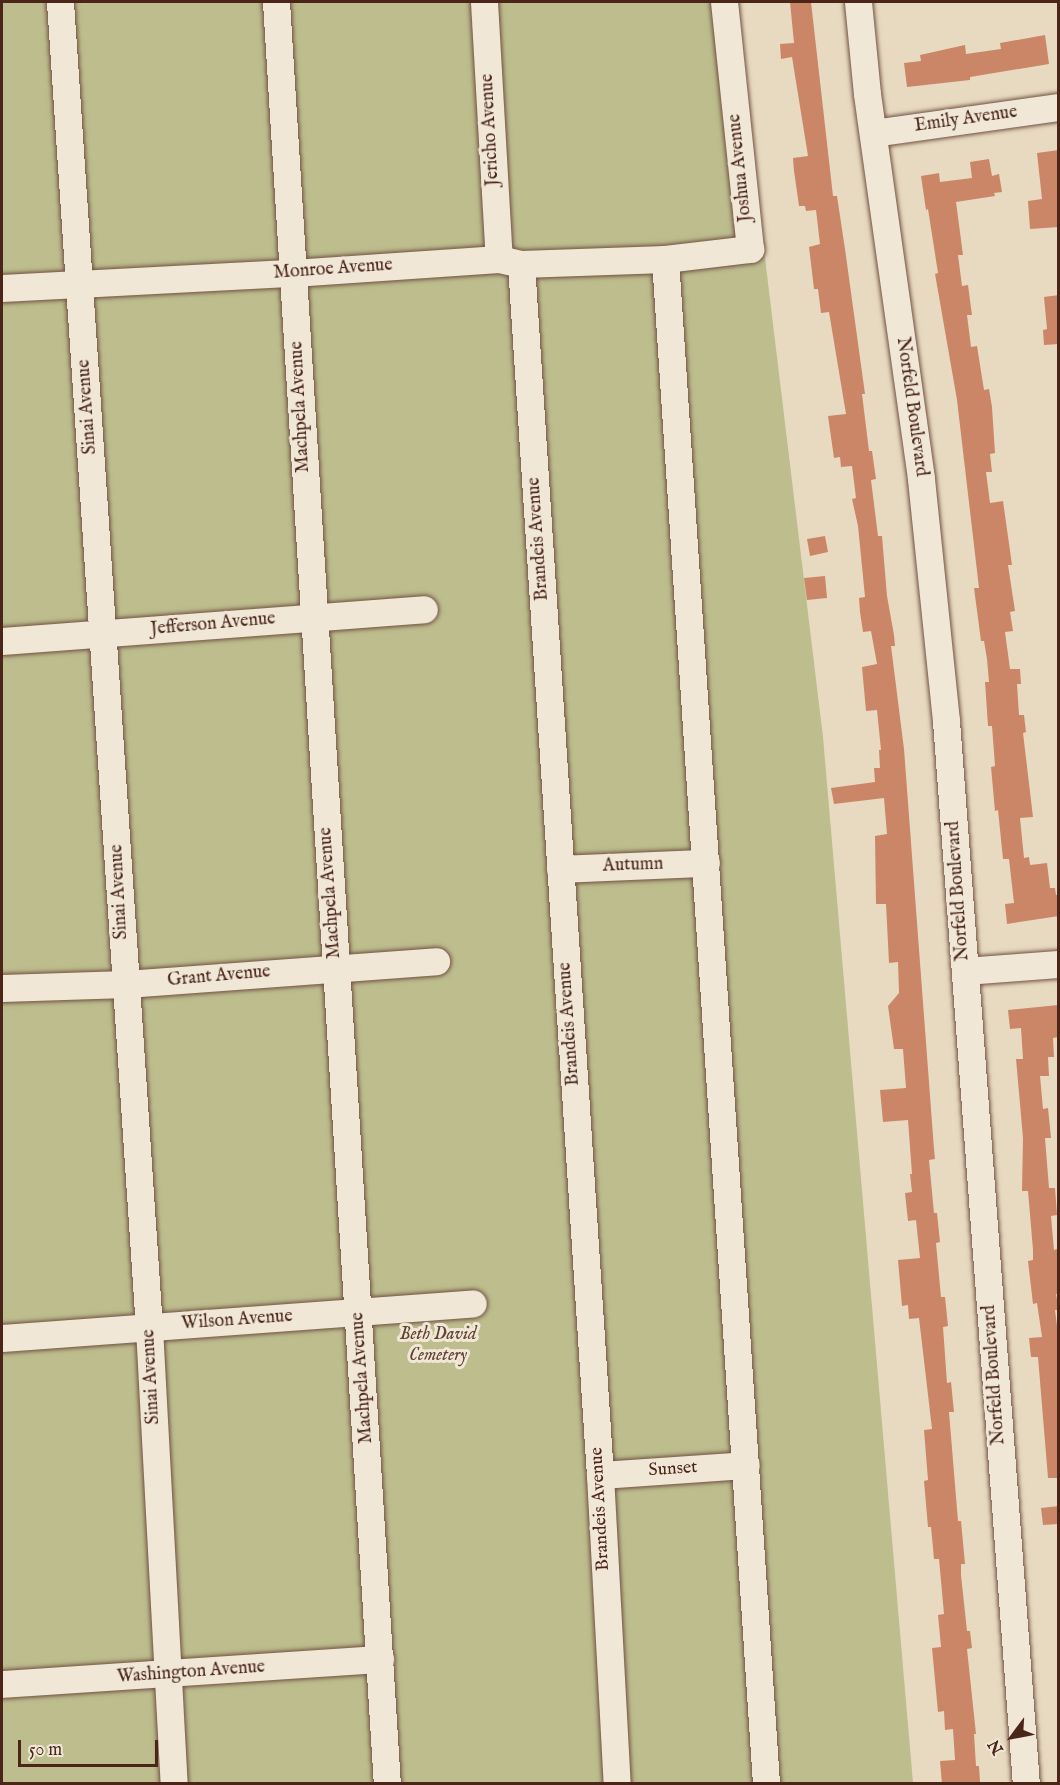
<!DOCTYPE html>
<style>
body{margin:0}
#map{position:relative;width:1060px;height:1785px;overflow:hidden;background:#e8dac1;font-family:"IM FELL English",serif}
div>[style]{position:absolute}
.green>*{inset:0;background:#bdbd8e}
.building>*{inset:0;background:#ca8666}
.roads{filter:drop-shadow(0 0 2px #725242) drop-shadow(0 0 2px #725242)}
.minor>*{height:27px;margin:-13.5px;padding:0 13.5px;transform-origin:13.5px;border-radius:13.5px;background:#f0e7d7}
span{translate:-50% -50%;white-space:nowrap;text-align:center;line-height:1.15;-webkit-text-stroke:6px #f0e7d7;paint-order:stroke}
.street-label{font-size:18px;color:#4a2518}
.park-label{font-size:18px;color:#614330;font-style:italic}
.frame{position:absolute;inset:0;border:3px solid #4a2518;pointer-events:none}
.north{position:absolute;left:982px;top:1707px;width:60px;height:60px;-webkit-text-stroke:4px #f0e7d7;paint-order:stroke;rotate:238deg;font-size:16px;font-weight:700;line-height:24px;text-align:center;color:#4a2518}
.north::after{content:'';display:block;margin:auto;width:21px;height:27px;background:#4a2518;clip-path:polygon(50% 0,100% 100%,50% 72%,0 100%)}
.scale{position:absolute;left:18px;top:1740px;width:140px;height:27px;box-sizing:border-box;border:3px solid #4a2518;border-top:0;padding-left:8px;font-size:18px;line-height:21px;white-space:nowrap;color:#4a2518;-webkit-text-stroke:4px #f0e7d7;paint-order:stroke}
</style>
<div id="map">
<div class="green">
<i style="clip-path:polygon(2px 2px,734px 2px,823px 737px,913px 1783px,2px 1784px)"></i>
</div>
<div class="building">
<i style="clip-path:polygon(790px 2px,811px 2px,833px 196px,837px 196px,845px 249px,865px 394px,862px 394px,869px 451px,872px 451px,876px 479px,871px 480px,878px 536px,882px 536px,887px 596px,894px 635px,895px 646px,891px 646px,904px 749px,934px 1149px,935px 1159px,929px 1160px,934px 1213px,937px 1213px,940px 1242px,936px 1243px,941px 1297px,945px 1297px,948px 1326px,943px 1327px,947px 1383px,951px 1382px,954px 1412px,949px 1412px,958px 1521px,961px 1521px,965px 1564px,961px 1564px,961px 1575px,967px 1631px,970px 1631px,972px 1648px,967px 1649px,976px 1734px,974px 1734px,976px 1766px,979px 1766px,980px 1782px,975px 1784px,942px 1784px,940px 1761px,955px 1760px,953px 1729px,945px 1730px,944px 1711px,938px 1712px,932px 1648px,941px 1647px,938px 1615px,944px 1614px,939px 1559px,934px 1559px,931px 1527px,928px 1527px,924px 1481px,928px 1480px,924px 1430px,932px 1429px,919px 1318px,909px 1319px,908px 1305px,902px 1306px,898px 1260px,920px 1258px,916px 1220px,908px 1221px,905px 1193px,912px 1192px,910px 1174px,912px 1174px,908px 1120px,883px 1122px,880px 1090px,906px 1088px,903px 1049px,894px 1049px,888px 1006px,899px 993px,898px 962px,889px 963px,886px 904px,876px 904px,875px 836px,887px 834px,884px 798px,834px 804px,831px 788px,875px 782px,874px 768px,880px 768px,879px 750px,881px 750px,877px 710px,866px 711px,862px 667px,877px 664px,871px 631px,863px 632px,860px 612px,859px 598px,865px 597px,858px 526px,852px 499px,856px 498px,852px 466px,841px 467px,840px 457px,834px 458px,828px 416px,846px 414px,829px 312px,821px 313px,818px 289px,814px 289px,809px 247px,820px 244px,816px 210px,806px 211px,805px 206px,799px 206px,794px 171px,793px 158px,808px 156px,792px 57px,781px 59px,780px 44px,794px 43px)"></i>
<i style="clip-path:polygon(1045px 35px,1049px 64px,970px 77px,970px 80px,907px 87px,904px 63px,921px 61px,920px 55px,965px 45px,966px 54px,1001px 49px,1000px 43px)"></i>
<i style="clip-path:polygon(1059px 150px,1059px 227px,1030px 229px,1028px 201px,1042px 199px,1037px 153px)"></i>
<i style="clip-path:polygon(989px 159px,992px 176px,999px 174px,1002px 192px,994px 193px,995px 196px,956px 202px,963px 255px,958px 255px,962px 286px,968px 285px,972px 315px,967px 315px,971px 347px,977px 346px,984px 390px,989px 389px,992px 407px,995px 453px,990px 454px,992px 472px,986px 472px,990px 503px,1003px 501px,1012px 565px,1008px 565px,1015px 611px,1010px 612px,1013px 631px,1005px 632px,1010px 669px,1020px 669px,1021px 684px,1017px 684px,1019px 715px,1024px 715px,1026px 732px,1023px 733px,1033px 817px,1020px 818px,1024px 858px,1029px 857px,1030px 865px,1047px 863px,1050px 888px,1055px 888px,1056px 895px,1059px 895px,1059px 916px,1007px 924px,1005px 904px,1014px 903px,1009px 859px,1003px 859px,998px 810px,995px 811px,991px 767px,995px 766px,992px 726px,988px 726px,985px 682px,989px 682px,987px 659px,984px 641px,981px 641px,974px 588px,979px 588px,957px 400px,938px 291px,935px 274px,938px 273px,928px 209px,926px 210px,921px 176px,939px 173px,940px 182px,972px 178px,970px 162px)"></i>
<i style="clip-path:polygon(1059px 295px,1059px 344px,1044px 345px,1043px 330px,1047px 329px,1044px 297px)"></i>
<i style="clip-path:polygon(825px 536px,828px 552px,810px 556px,807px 539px)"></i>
<i style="clip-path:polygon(825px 576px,827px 598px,807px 600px,804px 578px)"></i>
<i style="clip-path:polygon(1058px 1005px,1059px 1037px,1053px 1038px,1054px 1057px,1048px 1057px,1049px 1076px,1040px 1076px,1043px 1109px,1048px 1108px,1051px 1138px,1045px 1138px,1049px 1188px,1055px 1188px,1057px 1215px,1051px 1216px,1054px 1250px,1057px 1249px,1059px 1257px,1059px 1294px,1056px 1294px,1059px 1310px,1055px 1310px,1059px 1342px,1059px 1478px,1048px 1478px,1038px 1357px,1031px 1357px,1029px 1338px,1042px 1337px,1037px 1303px,1033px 1304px,1028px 1261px,1033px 1260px,1033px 1250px,1028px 1191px,1022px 1191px,1023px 1138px,1016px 1059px,1023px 1059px,1021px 1028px,1010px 1029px,1008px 1010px)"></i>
<i style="clip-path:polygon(1059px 1506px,1059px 1524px,1043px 1525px,1041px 1508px)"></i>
</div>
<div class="roads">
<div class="minor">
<i style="left:60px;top:2px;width:1329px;rotate:86.16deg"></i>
<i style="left:149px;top:1328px;width:457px;rotate:86.9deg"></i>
<i style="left:276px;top:2px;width:1785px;rotate:86.44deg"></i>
<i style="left:484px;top:2px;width:257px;rotate:86.7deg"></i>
<i style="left:858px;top:2px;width:92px;rotate:84.4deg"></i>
<i style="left:867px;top:94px;width:389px;rotate:82deg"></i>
<i style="left:921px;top:479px;width:243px;rotate:84.1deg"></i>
<i style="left:946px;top:721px;width:1066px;rotate:85.7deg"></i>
<i style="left:873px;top:133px;width:187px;rotate:-8deg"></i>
<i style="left:665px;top:259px;width:1528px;rotate:86.21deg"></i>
<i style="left:521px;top:264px;width:1214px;rotate:86.27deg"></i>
<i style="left:600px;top:1475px;width:309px;rotate:86.9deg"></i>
<i style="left:2px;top:288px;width:291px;rotate:-3deg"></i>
<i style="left:293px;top:273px;width:206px;rotate:-3.9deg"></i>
<i style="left:499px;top:259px;width:23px;rotate:13deg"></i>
<i style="left:521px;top:264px;width:144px;rotate:-2deg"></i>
<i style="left:665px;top:259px;width:86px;rotate:-6.7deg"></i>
<i style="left:750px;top:249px;width:248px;rotate:-96deg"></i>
<i style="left:2px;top:641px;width:423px;rotate:-4.3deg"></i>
<i style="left:560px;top:869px;width:146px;rotate:-2.4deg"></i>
<i style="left:965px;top:971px;width:93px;rotate:-4.3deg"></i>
<i style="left:2px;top:988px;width:124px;rotate:-1.8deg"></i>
<i style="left:126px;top:984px;width:311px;rotate:-4.2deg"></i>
<i style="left:2px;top:1338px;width:472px;rotate:-4.2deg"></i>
<i style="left:600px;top:1475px;width:146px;rotate:-3.9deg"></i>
<i style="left:2px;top:1684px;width:379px;rotate:-3.8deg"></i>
</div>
</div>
<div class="street-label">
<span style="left:966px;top:120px;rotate:-8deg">Emily Avenue</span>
<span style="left:491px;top:130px;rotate:-93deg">Jericho Avenue</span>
<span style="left:741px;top:168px;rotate:-96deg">Joshua Avenue</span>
<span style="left:333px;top:270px;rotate:-4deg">Monroe Avenue</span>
<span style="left:88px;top:407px;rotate:-94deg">Sinai Avenue</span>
<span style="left:301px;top:407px;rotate:-93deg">Machpela Avenue</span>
<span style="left:911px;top:407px;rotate:82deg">Norfeld Boulevard</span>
<span style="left:539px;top:539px;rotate:-94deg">Brandeis Avenue</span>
<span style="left:213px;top:625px;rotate:-5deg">Jefferson Avenue</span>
<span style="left:633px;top:866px;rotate:-2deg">Autumn</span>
<span style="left:959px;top:891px;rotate:-94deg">Norfeld Boulevard</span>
<span style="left:120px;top:892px;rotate:-93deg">Sinai Avenue</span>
<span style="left:331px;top:893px;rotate:-94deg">Machpela Avenue</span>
<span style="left:219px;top:977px;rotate:-5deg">Grant Avenue</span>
<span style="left:570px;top:1024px;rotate:-94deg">Brandeis Avenue</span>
<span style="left:237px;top:1321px;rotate:-4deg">Wilson Avenue</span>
<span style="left:995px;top:1375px;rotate:-94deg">Norfeld Boulevard</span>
<span style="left:152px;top:1377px;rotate:-93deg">Sinai Avenue</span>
<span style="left:363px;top:1378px;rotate:-94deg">Machpela Avenue</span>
<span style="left:673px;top:1470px;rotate:-4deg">Sunset</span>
<span style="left:601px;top:1509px;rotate:-93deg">Brandeis Avenue</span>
<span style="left:191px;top:1673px;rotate:-4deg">Washington Avenue</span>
</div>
<div class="park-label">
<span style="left:438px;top:1346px">Beth David<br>Cemetery</span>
</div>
<div class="frame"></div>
<div class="north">N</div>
<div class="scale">50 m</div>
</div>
